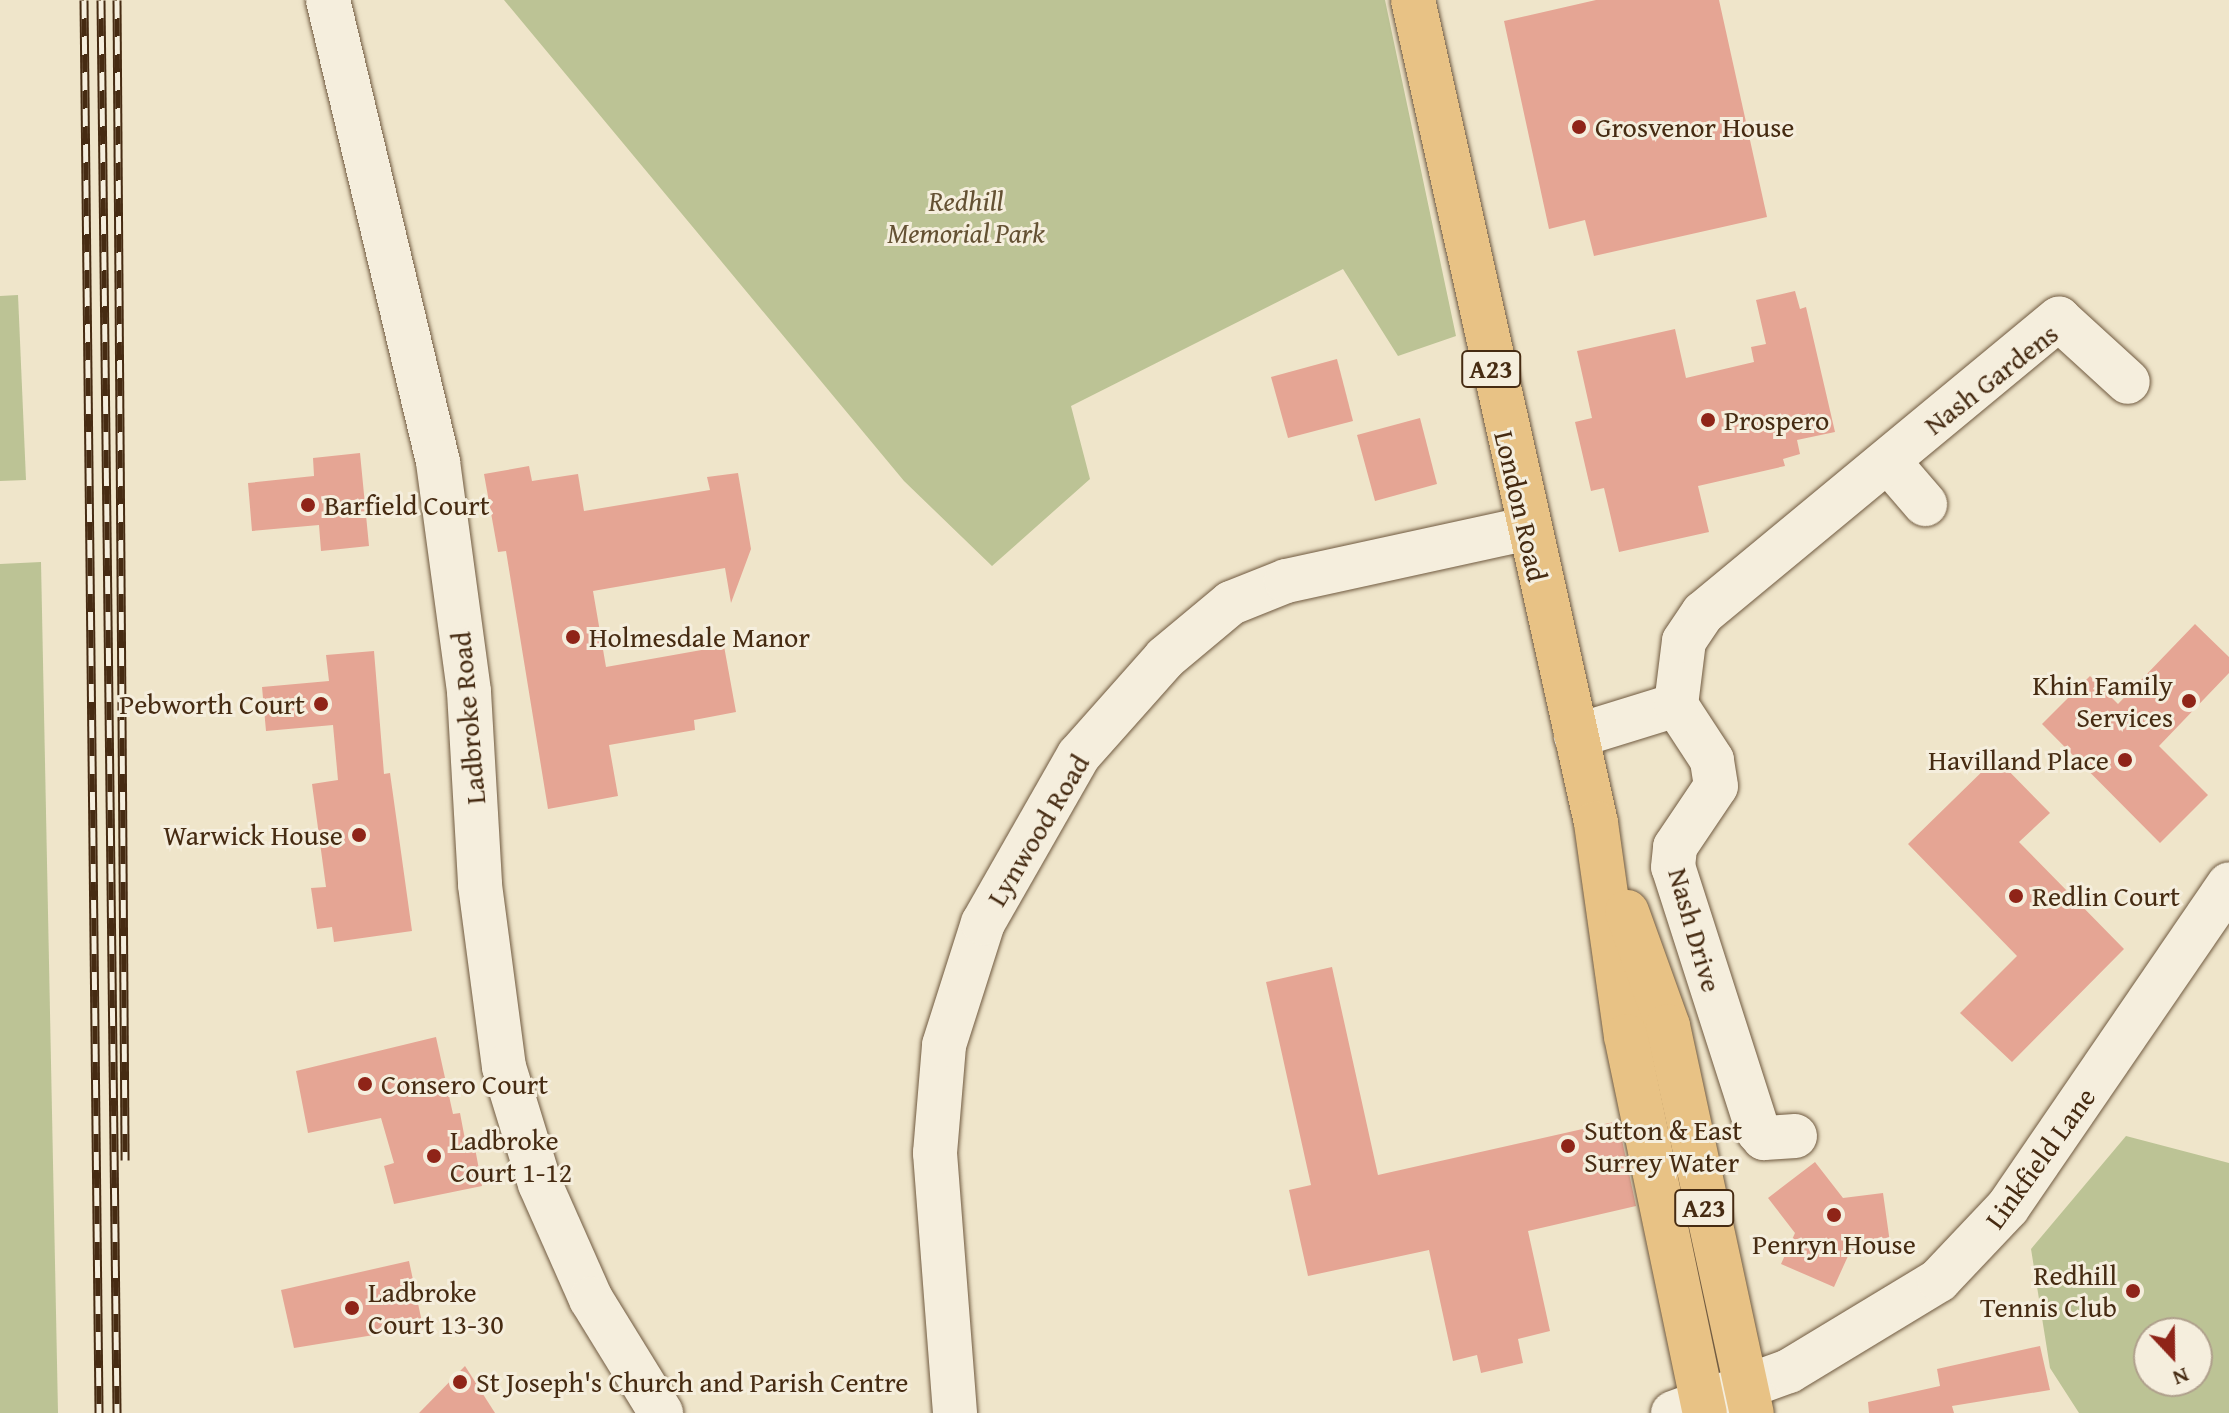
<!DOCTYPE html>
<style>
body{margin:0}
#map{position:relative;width:2229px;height:1413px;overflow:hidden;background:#efe5ca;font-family:"Gentium Book Plus",serif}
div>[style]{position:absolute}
.green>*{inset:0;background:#bcc395}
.building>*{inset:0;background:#e5a594}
.roads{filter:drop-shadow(0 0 2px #705a40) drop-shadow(0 0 2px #705a40)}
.minor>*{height:44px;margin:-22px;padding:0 22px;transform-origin:22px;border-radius:22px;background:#f5eedd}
.major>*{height:44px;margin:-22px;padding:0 22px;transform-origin:22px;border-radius:22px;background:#e8c285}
.rail>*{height:9px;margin-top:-4.5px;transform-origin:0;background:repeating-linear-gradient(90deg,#f5eedd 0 18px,#462b12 0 36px);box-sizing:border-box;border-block:2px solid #462b12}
.dots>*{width:22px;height:22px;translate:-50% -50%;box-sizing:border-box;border:4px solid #f5eedd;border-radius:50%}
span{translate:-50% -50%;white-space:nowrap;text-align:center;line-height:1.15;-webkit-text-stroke:6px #f5eedd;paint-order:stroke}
.shield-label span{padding:2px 6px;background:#f5eedd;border:2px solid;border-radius:6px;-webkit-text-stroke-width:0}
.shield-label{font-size:26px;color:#462b12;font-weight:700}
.poi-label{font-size:28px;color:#462b12}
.left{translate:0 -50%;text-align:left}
.right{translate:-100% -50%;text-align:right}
.park-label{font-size:28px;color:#645133;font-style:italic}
.street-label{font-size:28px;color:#462b12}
.north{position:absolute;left:2133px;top:1317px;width:80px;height:80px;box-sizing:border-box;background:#f5eedd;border:2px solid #afa08c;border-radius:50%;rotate:158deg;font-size:22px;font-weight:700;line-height:32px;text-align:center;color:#462b12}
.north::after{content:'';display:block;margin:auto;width:28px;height:36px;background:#8f2418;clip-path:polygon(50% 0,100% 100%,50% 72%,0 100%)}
</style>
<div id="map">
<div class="green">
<i style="clip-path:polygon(504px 0,1385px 0,1456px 336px,1398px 356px,1343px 269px,1071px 406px,1090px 479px,992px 566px,904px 481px)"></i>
<i style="clip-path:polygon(18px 295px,26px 480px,0 481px,0 296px)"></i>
<i style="clip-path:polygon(41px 562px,58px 1413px,0 1413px,0 564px)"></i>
<i style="clip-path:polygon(evenodd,2126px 1136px,2229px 1163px,2229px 1413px,2079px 1413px,2050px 1368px,2031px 1249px,2126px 1136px,2149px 1333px,2197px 1333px,2197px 1381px,2149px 1381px,2149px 1333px)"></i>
</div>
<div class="building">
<i style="clip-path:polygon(1596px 0,1719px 0,1767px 217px,1594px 256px,1585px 220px,1549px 229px,1504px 21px)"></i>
<i style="clip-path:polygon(1795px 291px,1800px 309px,1806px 307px,1835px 432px,1797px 440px,1800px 454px,1783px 459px,1785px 466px,1698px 486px,1709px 532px,1619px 552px,1604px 488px,1591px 491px,1575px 422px,1592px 418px,1577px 351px,1675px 329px,1686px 378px,1754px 362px,1751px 347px,1766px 344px,1756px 300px)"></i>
<i style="clip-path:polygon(1337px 359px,1353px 421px,1288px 438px,1271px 377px)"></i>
<i style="clip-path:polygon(1420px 418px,1437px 484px,1375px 501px,1357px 435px)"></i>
<i style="clip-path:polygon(360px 453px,369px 546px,321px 551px,319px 525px,252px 531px,248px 483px,314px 476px,313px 458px)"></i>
<i style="clip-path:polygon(529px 466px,532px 481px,578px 474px,584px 511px,710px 490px,707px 477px,738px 473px,751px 549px,731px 603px,725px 568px,593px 591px,606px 667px,724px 646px,736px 712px,694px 720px,695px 730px,609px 745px,618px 796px,548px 809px,506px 551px,498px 552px,484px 474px)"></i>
<i style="clip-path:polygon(2195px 624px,2229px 657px,2229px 673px,2159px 746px,2208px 795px,2160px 843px,2042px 724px,2090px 676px,2118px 704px)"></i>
<i style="clip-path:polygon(374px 651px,384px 774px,390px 773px,412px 931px,334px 942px,332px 927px,317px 929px,311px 888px,326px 887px,312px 784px,338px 780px,333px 725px,266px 731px,262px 687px,329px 681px,326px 655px)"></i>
<i style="clip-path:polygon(1996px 758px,2050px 813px,2019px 842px,2124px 949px,2012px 1062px,1960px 1013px,2017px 956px,1908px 844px)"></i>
<i style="clip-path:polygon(1332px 967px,1378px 1175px,1618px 1121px,1636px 1206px,1528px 1231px,1550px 1331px,1518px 1339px,1523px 1363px,1481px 1373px,1477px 1355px,1453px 1361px,1429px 1250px,1308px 1276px,1289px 1190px,1311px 1185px,1266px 982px)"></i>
<i style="clip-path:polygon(436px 1037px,453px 1114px,460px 1113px,467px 1150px,475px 1148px,482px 1186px,394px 1204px,384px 1166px,394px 1163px,381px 1118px,308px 1133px,296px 1071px)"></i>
<i style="clip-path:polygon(1815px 1162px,1843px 1198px,1883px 1193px,1891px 1250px,1848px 1256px,1834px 1287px,1781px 1264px,1795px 1233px,1768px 1198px)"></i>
<i style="clip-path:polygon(409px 1261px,423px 1327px,294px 1348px,281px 1290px)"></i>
<i style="clip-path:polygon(2040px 1346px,2050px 1390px,1952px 1406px,1954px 1413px,1869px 1413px,1868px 1402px,1940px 1386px,1937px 1369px)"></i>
<i style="clip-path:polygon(465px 1366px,495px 1413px,419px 1413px)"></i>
</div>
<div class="roads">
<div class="minor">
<i style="left:328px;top:0;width:475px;rotate:76.6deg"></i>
<i style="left:438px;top:462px;width:232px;rotate:82.3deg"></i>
<i style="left:469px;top:692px;width:193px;rotate:86.7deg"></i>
<i style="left:480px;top:885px;width:184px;rotate:82.5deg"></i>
<i style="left:504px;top:1067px;width:122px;rotate:72.9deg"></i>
<i style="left:540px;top:1184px;width:126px;rotate:66.1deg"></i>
<i style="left:591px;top:1299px;width:134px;rotate:58.4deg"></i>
<i style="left:1888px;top:461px;width:57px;rotate:49.3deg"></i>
<i style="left:1576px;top:736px;width:105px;rotate:-17.2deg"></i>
<i style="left:1795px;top:1136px;width:31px;rotate:176deg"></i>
<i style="left:1764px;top:1138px;width:9px;rotate:-131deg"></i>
<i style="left:1758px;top:1131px;width:277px;rotate:-107.8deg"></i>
<i style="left:1673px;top:867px;width:20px;rotate:-84deg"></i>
<i style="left:1675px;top:847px;width:73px;rotate:-56.1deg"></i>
<i style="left:1716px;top:786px;width:26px;rotate:-99deg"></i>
<i style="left:1712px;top:760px;width:66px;rotate:-123.2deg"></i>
<i style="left:1676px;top:705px;width:64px;rotate:-82.9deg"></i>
<i style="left:1684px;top:641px;width:34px;rotate:-56deg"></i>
<i style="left:1703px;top:613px;width:462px;rotate:-39.6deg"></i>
<i style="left:2059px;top:319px;width:93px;rotate:42.4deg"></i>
<i style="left:955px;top:1413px;width:261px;rotate:-94.4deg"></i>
<i style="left:935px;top:1153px;width:108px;rotate:-85.2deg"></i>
<i style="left:944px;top:1045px;width:128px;rotate:-72.3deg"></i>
<i style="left:983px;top:923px;width:193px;rotate:-60.3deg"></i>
<i style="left:1079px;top:755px;width:130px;rotate:-48.4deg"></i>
<i style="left:1165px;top:658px;width:86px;rotate:-39.8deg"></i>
<i style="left:1231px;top:603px;width:59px;rotate:-21.8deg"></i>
<i style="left:1286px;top:581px;width:245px;rotate:-12.3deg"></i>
<i style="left:1673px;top:1413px;width:123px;rotate:-19.9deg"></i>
<i style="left:1789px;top:1371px;width:175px;rotate:-31.2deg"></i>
<i style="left:1939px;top:1280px;width:100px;rotate:-46.6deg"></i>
<i style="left:2008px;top:1207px;width:391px;rotate:-55.6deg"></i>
</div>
<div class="major">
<i style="left:1413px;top:0;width:843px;rotate:77.46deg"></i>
<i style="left:1596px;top:823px;width:215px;rotate:82deg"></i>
<i style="left:1626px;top:1036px;width:385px;rotate:78.2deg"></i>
<i style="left:1627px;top:912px;width:121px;rotate:70.2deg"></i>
<i style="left:1668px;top:1026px;width:396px;rotate:77.8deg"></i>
</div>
</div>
<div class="rail">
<i style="left:84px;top:0;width:1413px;rotate:89.39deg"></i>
<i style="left:101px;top:0;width:1413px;rotate:89.35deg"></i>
<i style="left:117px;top:0;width:1160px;rotate:89.6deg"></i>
</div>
<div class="dots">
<i style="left:1579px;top:127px;background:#8f2418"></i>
<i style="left:1708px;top:420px;background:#8f2418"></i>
<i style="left:308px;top:505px;background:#8f2418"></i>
<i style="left:573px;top:637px;background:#8f2418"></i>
<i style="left:2189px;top:701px;background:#8f2418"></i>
<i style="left:321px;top:704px;background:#8f2418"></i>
<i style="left:2125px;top:760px;background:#8f2418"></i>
<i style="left:359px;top:835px;background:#8f2418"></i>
<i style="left:2016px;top:896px;background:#8f2418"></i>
<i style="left:365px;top:1084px;background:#8f2418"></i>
<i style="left:1568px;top:1146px;background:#8f2418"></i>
<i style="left:434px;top:1156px;background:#8f2418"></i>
<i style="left:1834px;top:1215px;background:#8f2418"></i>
<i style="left:2133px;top:1291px;background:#8f2418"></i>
<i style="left:352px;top:1308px;background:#8f2418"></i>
<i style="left:460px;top:1382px;background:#8f2418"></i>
</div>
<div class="shield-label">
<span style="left:1491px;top:369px">A23</span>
<span style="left:1704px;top:1208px">A23</span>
</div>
<div class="poi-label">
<span class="left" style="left:1595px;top:127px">Grosvenor House</span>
<span class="left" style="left:1724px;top:420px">Prospero</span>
<span class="left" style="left:324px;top:505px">Barfield Court</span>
<span class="left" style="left:589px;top:637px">Holmesdale Manor</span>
<span class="right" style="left:2173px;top:701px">Khin Family<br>Services</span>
<span class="right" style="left:305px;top:704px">Pebworth Court</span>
<span class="right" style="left:2109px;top:760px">Havilland Place</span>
<span class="right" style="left:343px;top:835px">Warwick House</span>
<span class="left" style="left:2032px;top:896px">Redlin Court</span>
<span class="left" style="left:381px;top:1084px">Consero Court</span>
<span class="left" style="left:1584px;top:1146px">Sutton &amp; East<br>Surrey Water</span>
<span class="left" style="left:450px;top:1156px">Ladbroke<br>Court 1-12</span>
<span style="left:1834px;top:1244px">Penryn House</span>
<span class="right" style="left:2117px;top:1291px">Redhill<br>Tennis Club</span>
<span class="left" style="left:368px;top:1308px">Ladbroke<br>Court 13-30</span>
<span class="left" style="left:476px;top:1382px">St Joseph's Church and Parish Centre</span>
</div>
<div class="park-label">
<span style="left:966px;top:217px">Redhill<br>Memorial Park</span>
</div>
<div class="street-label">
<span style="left:1991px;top:379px;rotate:-38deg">Nash Gardens</span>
<span style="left:1521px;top:506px;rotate:77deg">London Road</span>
<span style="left:468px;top:718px;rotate:-95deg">Ladbroke Road</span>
<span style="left:1038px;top:830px;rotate:-59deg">Lynwood Road</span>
<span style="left:1695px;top:930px;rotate:74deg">Nash Drive</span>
<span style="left:2040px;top:1158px;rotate:-54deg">Linkfield Lane</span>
</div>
<div class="north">N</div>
</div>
